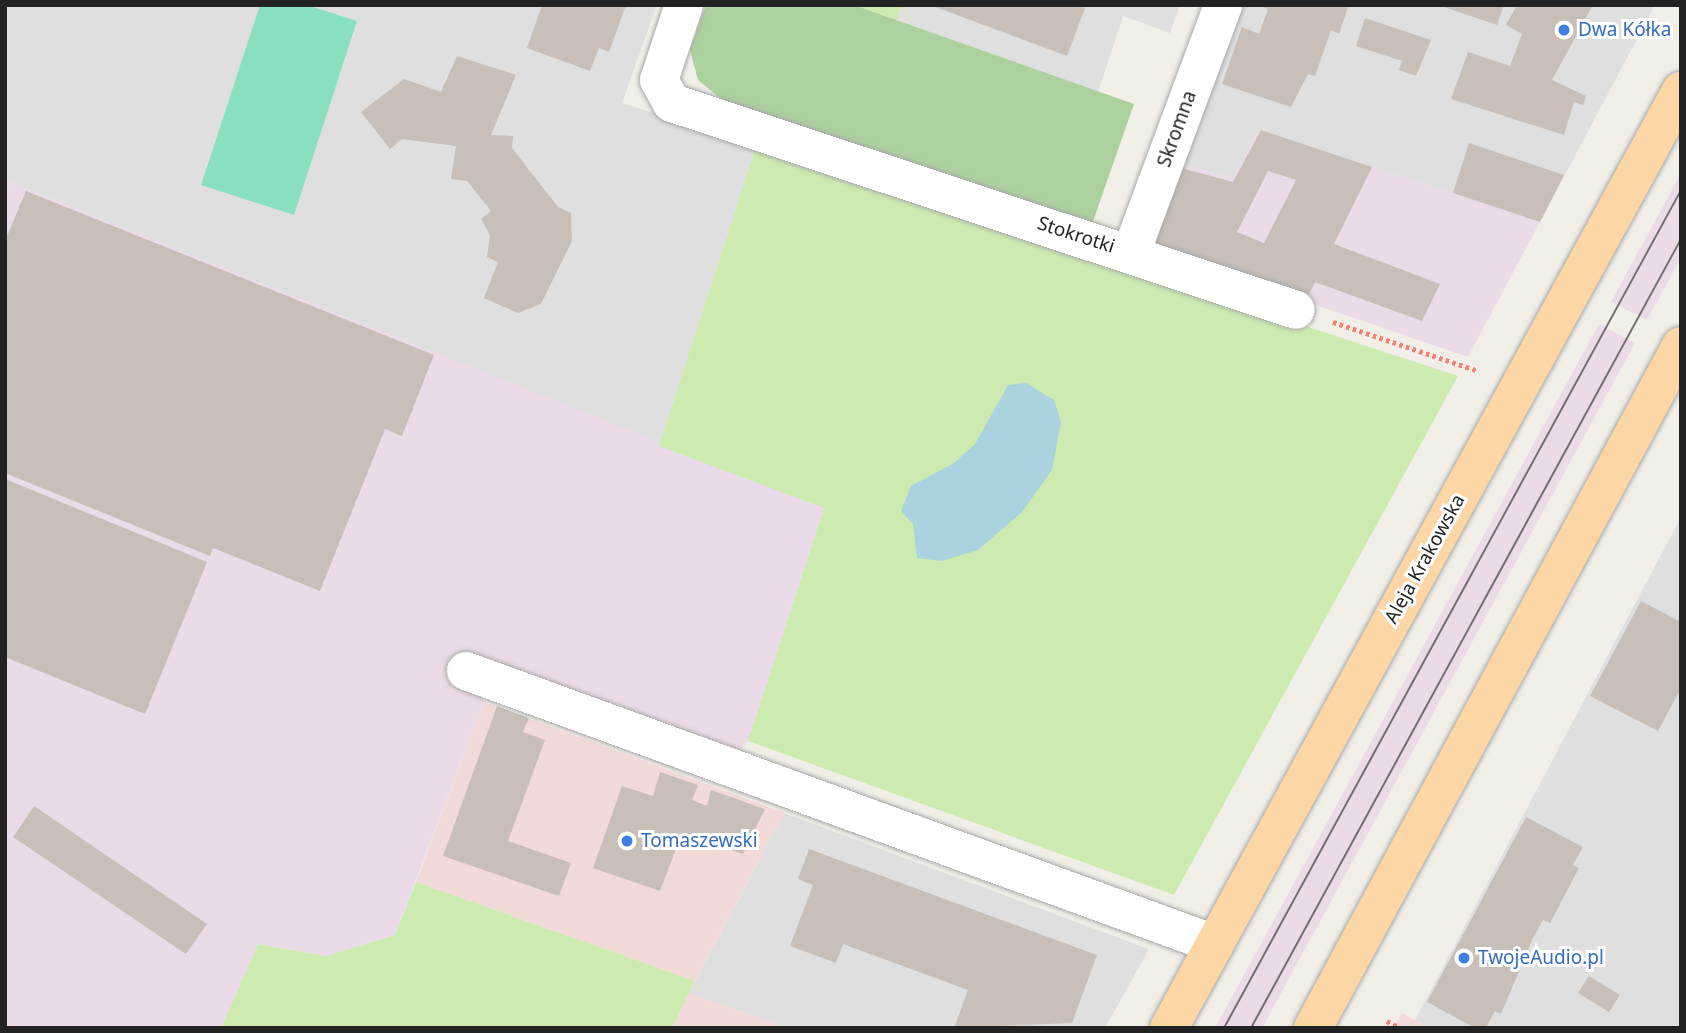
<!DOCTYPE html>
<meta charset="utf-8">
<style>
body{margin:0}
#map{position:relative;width:1686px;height:1033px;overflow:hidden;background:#f2efe9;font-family:"Noto Sans",sans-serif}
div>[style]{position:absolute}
.residential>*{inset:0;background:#e0dfdf}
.commercial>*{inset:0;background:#f2dad9}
.industrial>*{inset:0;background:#ebdbe8}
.grass>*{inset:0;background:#cdebb0}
.forest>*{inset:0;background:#add19e}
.pitch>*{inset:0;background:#88e0be}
.water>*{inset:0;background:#aad3df}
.building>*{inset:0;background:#c7bfb8}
.path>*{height:4.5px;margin-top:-2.25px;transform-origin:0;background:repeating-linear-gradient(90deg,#fa8072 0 3.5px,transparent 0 7px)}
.roads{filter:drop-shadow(0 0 2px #a9a9a9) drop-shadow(0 0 2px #a9a9a9)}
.minor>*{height:38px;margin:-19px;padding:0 19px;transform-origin:19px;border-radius:19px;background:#fff}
.major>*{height:38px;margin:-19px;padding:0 19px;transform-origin:19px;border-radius:19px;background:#fcd6a4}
.tram>*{height:2px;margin:-1px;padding:0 1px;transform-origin:1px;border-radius:1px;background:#707070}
.dots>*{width:19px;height:19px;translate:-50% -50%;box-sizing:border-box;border:4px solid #fff;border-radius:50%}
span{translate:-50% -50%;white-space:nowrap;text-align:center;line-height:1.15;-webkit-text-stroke:6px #fff;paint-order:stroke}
.shop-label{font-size:19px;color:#366cbe}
.left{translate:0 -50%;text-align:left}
.street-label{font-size:19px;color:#222}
.frame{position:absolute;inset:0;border:7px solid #222;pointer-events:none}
</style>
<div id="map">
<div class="residential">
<i style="clip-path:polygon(5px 5px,657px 5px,622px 103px,756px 146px,659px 446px,5px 180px)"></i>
<i style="clip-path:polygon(902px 5px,1180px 5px,1170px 33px,1123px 16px,1098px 92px,897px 20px)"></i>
<i style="clip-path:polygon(1237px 5px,1655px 5px,1540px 222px,1259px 130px,1233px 179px,1184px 165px)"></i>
<i style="clip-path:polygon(1681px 517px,1681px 1028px,1429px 1028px,1415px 1020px)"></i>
<i style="clip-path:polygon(784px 813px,1149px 949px,1105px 1028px,786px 1028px,689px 993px)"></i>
</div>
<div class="commercial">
<i style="clip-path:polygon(484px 702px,784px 813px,695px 981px,416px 882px)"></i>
<i style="clip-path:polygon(689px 993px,786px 1028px,672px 1028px)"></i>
<i style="clip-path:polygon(1402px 1013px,1415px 1020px,1429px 1028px,1394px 1028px)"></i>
</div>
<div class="industrial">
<i style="clip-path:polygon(1259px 130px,1540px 222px,1468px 357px,1147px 247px,1176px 163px,1233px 178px)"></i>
<i style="clip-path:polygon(1681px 173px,1681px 258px,1647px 320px,1611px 302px)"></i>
<i style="clip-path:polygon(5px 180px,824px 508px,748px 741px,736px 756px,468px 657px,484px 702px,395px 935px,326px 956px,258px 944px,221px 1028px,5px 1028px)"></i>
<i style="clip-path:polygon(1599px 324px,1635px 343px,1262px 1028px,1215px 1028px)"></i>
</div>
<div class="grass">
<i style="clip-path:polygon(854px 5px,902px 5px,897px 20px)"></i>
<i style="clip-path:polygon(756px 146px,1458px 376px,1174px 895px,748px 741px,824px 508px,659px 446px)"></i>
<i style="clip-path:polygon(416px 882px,695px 981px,672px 1028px,221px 1028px,258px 944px,326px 956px,395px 935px)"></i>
</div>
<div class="forest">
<i style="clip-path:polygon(706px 5px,854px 5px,1134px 104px,1091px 227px,722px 100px,698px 80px,690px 50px)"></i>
</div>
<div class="pitch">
<i style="clip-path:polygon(260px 5px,307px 5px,357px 21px,294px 215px,201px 185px)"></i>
</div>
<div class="water">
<i style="clip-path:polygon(1026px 383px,1054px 400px,1061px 422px,1052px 470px,1022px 512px,978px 550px,942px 561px,917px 558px,913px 524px,901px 511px,911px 486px,954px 463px,975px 444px,1008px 385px)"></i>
</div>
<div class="building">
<i style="clip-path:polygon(542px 5px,626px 5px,609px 52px,599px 48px,590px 71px,527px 48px)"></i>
<i style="clip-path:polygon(930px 5px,1077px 5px,1085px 8px,1067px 56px)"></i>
<i style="clip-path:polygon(1258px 5px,1348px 7px,1339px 34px,1331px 30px,1315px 76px,1308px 74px,1291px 107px,1222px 84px,1242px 27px,1259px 34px,1268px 9px)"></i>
<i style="clip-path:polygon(1438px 5px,1504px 5px,1497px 25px)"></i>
<i style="clip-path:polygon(1517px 5px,1593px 5px,1552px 80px,1586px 96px,1583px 105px,1574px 102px,1564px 135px,1451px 99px,1468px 52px,1510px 66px,1522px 34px,1506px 25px)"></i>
<i style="clip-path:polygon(1365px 18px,1431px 40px,1416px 76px,1399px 70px,1402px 61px,1356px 46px)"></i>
<i style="clip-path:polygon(457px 56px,516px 75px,491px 135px,513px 136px,512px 148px,558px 207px,571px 213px,572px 241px,541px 304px,518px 313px,484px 298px,498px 262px,487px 257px,490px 235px,481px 219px,491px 211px,467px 181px,451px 179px,456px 146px,402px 139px,390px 149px,361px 112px,404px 79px,441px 92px)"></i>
<i style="clip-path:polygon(evenodd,1261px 130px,1372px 167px,1334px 244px,1440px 284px,1422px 321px,1315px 282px,1306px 300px,1153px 246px,1181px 168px,1233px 182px,1261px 130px,1268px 171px,1296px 180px,1264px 243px,1237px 232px,1268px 171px)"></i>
<i style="clip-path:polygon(1469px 143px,1564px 175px,1540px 222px,1453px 193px)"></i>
<i style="clip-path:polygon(26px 191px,434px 355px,402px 436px,385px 429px,320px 591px,213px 548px,210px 556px,5px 473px,5px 241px)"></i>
<i style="clip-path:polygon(5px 479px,207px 562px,145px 714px,5px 657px)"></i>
<i style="clip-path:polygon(1641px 601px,1681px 622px,1681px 688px,1658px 731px,1590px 696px)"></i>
<i style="clip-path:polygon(497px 706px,529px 718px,523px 732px,545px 740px,508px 841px,571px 863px,559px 896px,443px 856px)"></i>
<i style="clip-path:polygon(660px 772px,698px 785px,692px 800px,707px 806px,711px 790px,765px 809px,743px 854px,682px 833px,660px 891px,593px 868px,622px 786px,653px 796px)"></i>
<i style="clip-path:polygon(34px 806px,207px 924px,186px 954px,13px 837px)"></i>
<i style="clip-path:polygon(1526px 817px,1583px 847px,1573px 865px,1579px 868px,1550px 923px,1543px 920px,1533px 938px,1501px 1014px,1495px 1011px,1486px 1028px,1475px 1028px,1427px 1002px)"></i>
<i style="clip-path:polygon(809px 849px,1097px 955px,1072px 1023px,954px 1028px,968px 990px,843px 944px,836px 963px,790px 946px,813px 885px,798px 879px)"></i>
<i style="clip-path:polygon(1589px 976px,1620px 995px,1609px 1012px,1578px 993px)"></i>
</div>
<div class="path">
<i style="left:1333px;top:322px;width:154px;rotate:18.6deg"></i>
<i style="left:1387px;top:1021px;width:15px;rotate:28deg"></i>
</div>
<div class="roads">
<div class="minor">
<i style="left:684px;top:5px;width:79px;rotate:108.4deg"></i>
<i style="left:659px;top:80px;width:26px;rotate:61deg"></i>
<i style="left:672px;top:103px;width:657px;rotate:18.35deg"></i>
<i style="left:1131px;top:253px;width:265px;rotate:-69.6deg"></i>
<i style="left:466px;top:671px;width:797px;rotate:20.03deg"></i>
</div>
<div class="major">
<i style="left:1169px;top:1028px;width:1068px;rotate:-61.35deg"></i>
<i style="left:1313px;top:1028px;width:775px;rotate:-61.65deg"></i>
</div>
</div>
<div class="tram">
<i style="left:1224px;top:1028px;width:955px;rotate:-61.39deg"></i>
<i style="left:1251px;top:1028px;width:899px;rotate:-61.41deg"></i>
</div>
<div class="dots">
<i style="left:1564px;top:30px;background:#3f7fe0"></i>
<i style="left:627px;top:841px;background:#3f7fe0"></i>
<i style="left:1464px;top:958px;background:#3f7fe0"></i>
</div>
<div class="shop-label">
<span class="left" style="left:1578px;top:30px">Dwa Kółka</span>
<span class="left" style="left:641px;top:841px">Tomaszewski</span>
<span class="left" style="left:1478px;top:958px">TwojeAudio.pl</span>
</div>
<div class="street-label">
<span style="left:1177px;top:129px;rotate:-70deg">Skromna</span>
<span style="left:1076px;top:235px;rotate:18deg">Stokrotki</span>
<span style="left:1425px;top:559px;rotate:-61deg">Aleja Krakowska</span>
</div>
<div class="frame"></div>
</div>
